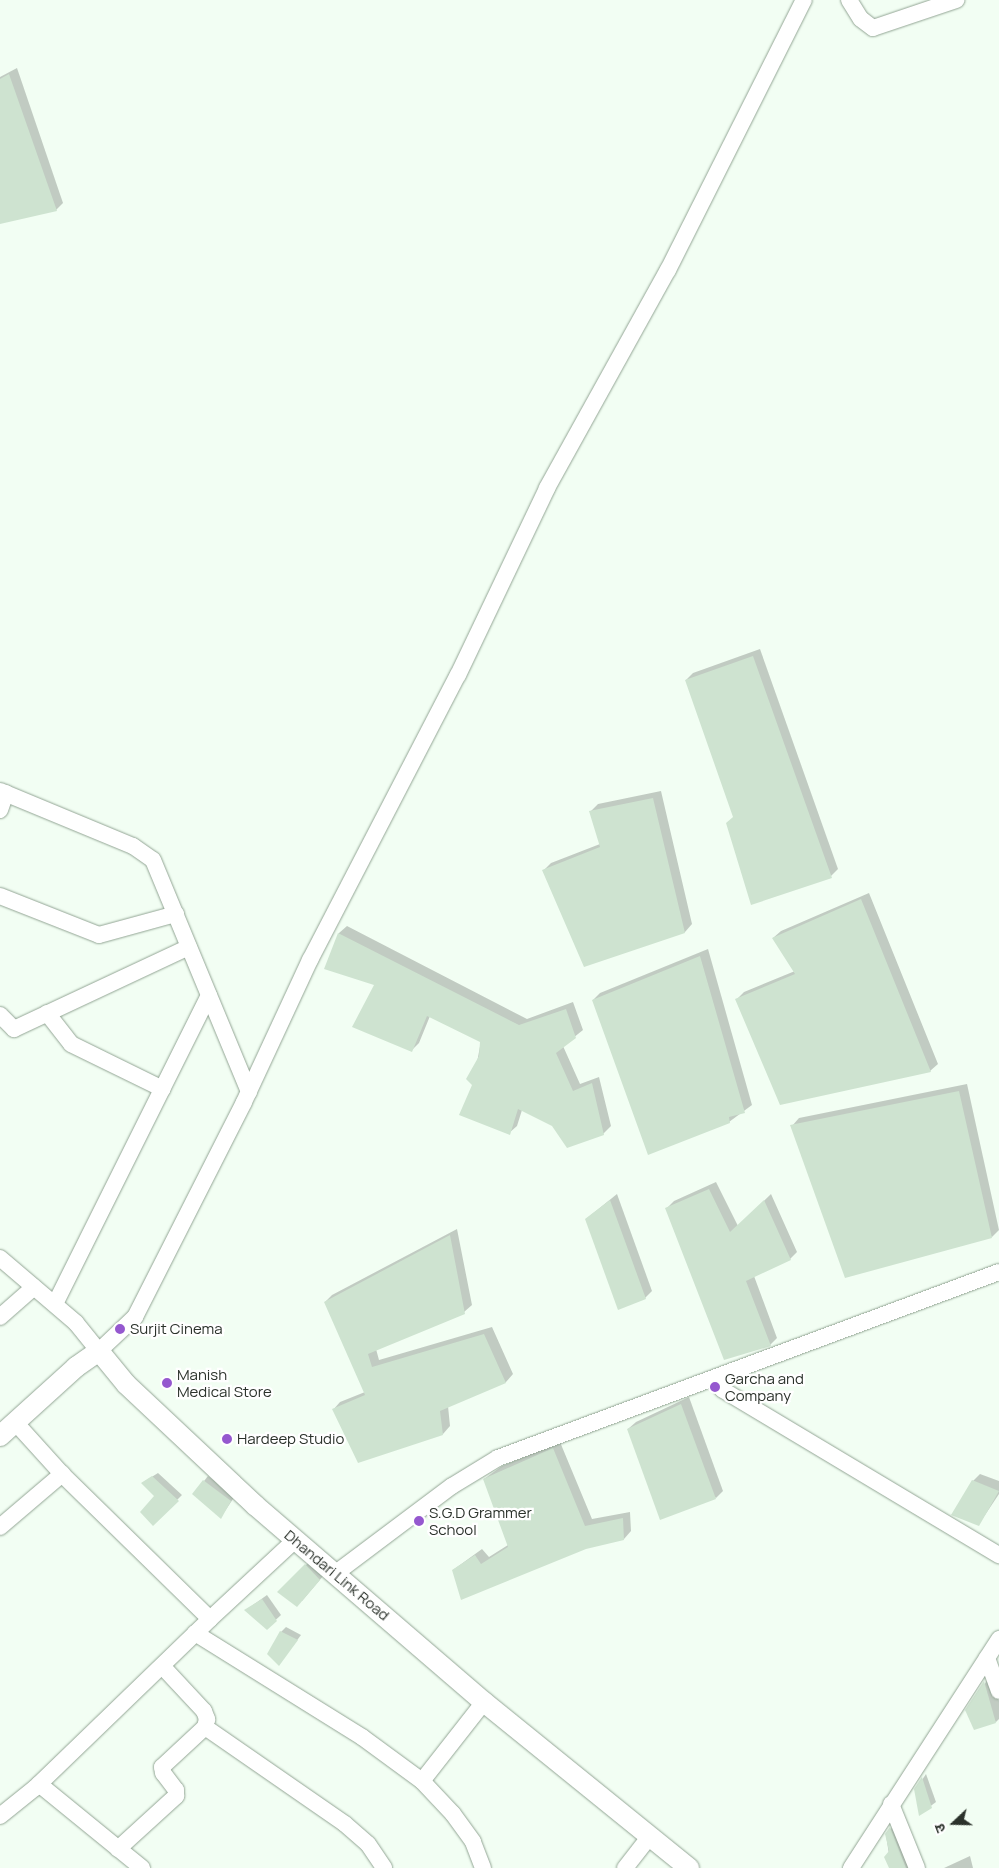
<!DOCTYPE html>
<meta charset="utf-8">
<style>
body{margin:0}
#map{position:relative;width:999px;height:1868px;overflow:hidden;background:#f2fef3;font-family:Manrope,"Noto Sans Devanagari",sans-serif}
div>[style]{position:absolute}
.shadow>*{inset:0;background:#0003}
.building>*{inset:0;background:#cee3d0}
.roads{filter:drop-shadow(0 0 1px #92a594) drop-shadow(0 0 1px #92a594)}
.minor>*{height:16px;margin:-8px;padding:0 8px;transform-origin:8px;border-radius:8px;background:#fff}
.tertiary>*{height:20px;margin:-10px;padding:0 10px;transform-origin:10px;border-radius:10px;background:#fff}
.dots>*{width:14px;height:14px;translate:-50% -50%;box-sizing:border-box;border:2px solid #fff;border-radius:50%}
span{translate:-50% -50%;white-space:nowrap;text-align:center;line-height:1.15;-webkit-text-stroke:4.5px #fff;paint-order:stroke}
.poi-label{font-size:15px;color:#2b322b}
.left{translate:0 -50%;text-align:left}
.street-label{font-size:15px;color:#2b322b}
.north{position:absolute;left:929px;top:1798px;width:50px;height:50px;-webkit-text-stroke:4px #fff;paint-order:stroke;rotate:249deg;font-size:14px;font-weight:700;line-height:20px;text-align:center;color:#2b322b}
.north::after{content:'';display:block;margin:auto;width:18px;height:22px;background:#2b322b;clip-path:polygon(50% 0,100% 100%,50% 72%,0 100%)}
</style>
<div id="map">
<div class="shadow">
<i style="clip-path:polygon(17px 68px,63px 203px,56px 210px,0 218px,0 77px)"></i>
<i style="clip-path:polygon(760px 649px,838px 869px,831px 876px,686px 680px,693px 673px)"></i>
<i style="clip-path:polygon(661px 791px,692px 924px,685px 932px,585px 965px,543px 871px,551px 863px,600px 844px,591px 811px,598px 804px)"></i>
<i style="clip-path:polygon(869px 893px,938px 1064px,930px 1071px,737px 999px,744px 992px,795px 971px,773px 938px,781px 931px)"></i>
<i style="clip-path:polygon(347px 926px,527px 1019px,573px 1002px,583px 1030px,563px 1046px,580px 1084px,599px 1077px,611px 1126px,603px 1134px,522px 1110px,517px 1126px,509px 1133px,473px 1084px,481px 1041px,430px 1016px,419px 1043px,411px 1051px,376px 984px,326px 968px,339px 933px)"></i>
<i style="clip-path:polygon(708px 949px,752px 1105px,729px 1122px,593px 1000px,600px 993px)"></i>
<i style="clip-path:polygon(967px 1084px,999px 1230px,992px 1237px,792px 1126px,799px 1118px)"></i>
<i style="clip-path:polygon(716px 1182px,738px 1226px,771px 1194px,797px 1252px,790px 1259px,754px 1276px,777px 1338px,770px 1345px,666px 1209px,674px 1201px)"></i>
<i style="clip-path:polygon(617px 1194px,652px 1291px,645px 1298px,586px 1219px)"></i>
<i style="clip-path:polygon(457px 1229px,472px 1305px,464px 1312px,376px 1349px,379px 1360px,492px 1327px,513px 1374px,506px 1382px,448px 1406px,450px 1426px,443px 1434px,333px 1410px,340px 1402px,365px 1392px,325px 1302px,332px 1295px)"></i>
<i style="clip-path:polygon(689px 1397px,723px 1491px,716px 1498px,628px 1429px,636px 1422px)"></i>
<i style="clip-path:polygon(560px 1442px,592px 1519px,630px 1512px,631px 1531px,624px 1539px,453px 1570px,482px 1549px,489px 1557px,508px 1545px,484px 1479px,502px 1466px)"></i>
<i style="clip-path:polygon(158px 1473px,182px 1495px,153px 1524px,155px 1496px,142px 1483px)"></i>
<i style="clip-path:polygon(980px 1474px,999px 1481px,999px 1494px,979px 1524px,973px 1481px)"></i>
<i style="clip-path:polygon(208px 1476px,235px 1496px,221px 1517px,204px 1481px)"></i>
<i style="clip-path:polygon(310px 1561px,324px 1575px,302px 1601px,279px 1592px)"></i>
<i style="clip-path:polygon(267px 1595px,281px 1615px,267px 1628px,246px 1610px)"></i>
<i style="clip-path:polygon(286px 1627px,301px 1635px,283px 1659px,281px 1632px)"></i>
<i style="clip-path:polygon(991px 1675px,999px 1701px,999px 1719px,996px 1722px,966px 1710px)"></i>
<i style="clip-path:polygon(926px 1774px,936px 1802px,920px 1814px,916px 1789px)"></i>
<i style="clip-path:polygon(897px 1821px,917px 1868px,891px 1868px,886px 1835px)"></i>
<i style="clip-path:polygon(970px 1856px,973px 1868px,944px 1868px)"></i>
</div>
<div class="building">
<i style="clip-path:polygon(9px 74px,57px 211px,0 224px,0 79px)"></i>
<i style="clip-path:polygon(753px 656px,832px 878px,751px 905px,726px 823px,733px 817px,685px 680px)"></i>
<i style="clip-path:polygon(653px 798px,685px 933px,584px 967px,542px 870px,600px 847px,589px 811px)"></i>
<i style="clip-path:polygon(861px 899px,931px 1072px,780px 1105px,735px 999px,795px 974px,772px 938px)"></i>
<i style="clip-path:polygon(338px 933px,519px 1025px,566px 1009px,576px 1038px,556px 1053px,573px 1091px,592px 1083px,604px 1135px,567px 1148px,552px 1126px,518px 1109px,510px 1135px,459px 1115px,472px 1085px,466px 1079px,479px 1056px,480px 1042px,427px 1016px,412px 1052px,352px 1027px,374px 985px,324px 969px)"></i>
<i style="clip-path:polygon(700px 956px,745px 1113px,729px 1117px,730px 1123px,648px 1155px,592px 1000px)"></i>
<i style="clip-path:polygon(959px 1091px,992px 1238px,845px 1278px,790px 1125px)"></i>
<i style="clip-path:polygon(709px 1189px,730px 1232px,764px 1200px,791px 1260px,746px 1281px,771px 1346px,724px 1360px,665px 1208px)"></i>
<i style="clip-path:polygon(610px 1200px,646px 1299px,618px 1310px,585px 1219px)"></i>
<i style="clip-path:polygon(450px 1235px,465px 1314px,368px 1354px,372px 1367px,484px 1334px,506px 1383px,440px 1411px,443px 1435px,358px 1463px,332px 1409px,365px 1395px,324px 1302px)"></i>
<i style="clip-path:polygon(681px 1404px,716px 1499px,660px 1520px,627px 1429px)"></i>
<i style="clip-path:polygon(553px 1448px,585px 1526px,623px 1518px,624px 1540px,586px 1549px,461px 1600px,452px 1570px,475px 1555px,481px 1564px,508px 1547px,483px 1479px)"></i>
<i style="clip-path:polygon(152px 1476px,179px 1501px,153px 1526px,140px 1512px,154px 1496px,141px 1483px)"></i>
<i style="clip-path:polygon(203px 1480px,231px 1501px,221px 1519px,192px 1494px)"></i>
<i style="clip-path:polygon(972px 1480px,999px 1491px,979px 1526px,951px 1515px)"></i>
<i style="clip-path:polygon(305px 1564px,320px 1580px,297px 1607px,277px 1592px)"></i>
<i style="clip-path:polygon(262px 1599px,277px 1621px,267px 1630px,244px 1610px)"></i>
<i style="clip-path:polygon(280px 1631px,298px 1640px,279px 1666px,267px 1654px)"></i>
<i style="clip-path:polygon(984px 1681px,996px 1723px,974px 1730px,965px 1710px)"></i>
<i style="clip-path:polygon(922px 1777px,932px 1808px,919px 1816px,914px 1789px)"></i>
<i style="clip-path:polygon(890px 1827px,906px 1868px,889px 1868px,884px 1857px,889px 1851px,885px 1834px)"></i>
</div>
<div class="roads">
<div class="minor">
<i style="left:849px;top:0;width:22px;rotate:58deg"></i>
<i style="left:861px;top:19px;width:15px;rotate:37deg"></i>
<i style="left:873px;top:28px;width:88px;rotate:-18.6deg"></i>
<i style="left:0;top:791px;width:144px;rotate:22.5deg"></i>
<i style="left:133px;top:846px;width:24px;rotate:35deg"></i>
<i style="left:153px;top:860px;width:251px;rotate:67.5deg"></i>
<i style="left:0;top:810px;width:18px;rotate:-71deg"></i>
<i style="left:0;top:896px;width:106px;rotate:21.5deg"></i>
<i style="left:99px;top:935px;width:80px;rotate:-15.3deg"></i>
<i style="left:47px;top:1013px;width:39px;rotate:52deg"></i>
<i style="left:71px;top:1044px;width:102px;rotate:26.1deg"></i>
<i style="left:0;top:1015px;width:20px;rotate:45deg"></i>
<i style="left:14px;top:1029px;width:193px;rotate:-25.1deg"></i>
<i style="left:0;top:1258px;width:100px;rotate:40.5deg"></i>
<i style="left:76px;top:1323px;width:36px;rotate:51deg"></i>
<i style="left:99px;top:1351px;width:50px;rotate:-43.4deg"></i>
<i style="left:135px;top:1317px;width:241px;rotate:-63.1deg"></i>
<i style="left:244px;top:1102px;width:157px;rotate:-65.1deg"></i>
<i style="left:310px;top:960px;width:321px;rotate:-62.6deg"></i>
<i style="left:458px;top:675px;width:207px;rotate:-64.5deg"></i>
<i style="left:547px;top:488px;width:249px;rotate:-61deg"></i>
<i style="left:668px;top:270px;width:302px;rotate:-63.3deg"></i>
<i style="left:55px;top:1304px;width:345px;rotate:-63.5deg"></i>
<i style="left:0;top:1317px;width:45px;rotate:-41.4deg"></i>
<i style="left:714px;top:1380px;width:13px;rotate:48deg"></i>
<i style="left:723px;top:1390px;width:322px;rotate:30.9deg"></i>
<i style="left:0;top:1527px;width:82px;rotate:-40.5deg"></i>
<i style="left:336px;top:1573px;width:145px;rotate:-36.9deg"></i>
<i style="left:452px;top:1486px;width:54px;rotate:-31.3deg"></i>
<i style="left:498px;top:1458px;width:534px;rotate:-20.37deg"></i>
<i style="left:210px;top:1619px;width:116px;rotate:-42.9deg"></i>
<i style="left:195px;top:1633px;width:197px;rotate:31.9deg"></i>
<i style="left:362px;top:1737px;width:74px;rotate:36.3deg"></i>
<i style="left:422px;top:1781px;width:45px;rotate:46.8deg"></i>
<i style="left:453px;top:1814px;width:34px;rotate:54deg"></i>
<i style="left:473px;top:1842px;width:28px;rotate:69deg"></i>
<i style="left:987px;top:1658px;width:35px;rotate:70deg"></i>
<i style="left:163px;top:1667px;width:60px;rotate:47deg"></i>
<i style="left:204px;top:1711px;width:9px;rotate:69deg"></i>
<i style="left:207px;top:1719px;width:8px;rotate:104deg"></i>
<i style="left:422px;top:1781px;width:100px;rotate:-51.9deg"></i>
<i style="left:39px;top:1784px;width:133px;rotate:39.2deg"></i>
<i style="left:891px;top:1804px;width:69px;rotate:67.9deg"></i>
<i style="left:0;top:1816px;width:45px;rotate:-38.7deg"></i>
<i style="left:35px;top:1788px;width:243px;rotate:-44deg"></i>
<i style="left:210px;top:1619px;width:207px;rotate:-135.6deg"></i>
<i style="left:62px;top:1474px;width:70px;rotate:-132.1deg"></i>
<i style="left:118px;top:1849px;width:79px;rotate:-42.4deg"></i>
<i style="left:176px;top:1796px;width:6px;rotate:-90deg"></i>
<i style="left:176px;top:1790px;width:21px;rotate:-127deg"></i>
<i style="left:163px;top:1773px;width:6px;rotate:-99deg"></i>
<i style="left:162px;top:1767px;width:59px;rotate:-42.9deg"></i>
<i style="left:205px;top:1727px;width:170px;rotate:34.7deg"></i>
<i style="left:345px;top:1824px;width:30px;rotate:41deg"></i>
<i style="left:368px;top:1844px;width:29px;rotate:56deg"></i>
<i style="left:625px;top:1868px;width:39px;rotate:-52deg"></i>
<i style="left:851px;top:1868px;width:273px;rotate:-57.1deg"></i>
</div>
<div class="tertiary">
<i style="left:0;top:1436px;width:103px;rotate:-42.2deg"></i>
<i style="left:76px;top:1367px;width:28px;rotate:-35deg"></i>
<i style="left:99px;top:1351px;width:43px;rotate:50.7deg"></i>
<i style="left:126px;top:1384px;width:178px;rotate:43.2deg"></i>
<i style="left:256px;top:1506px;width:301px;rotate:40.7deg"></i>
<i style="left:484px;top:1702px;width:264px;rotate:39deg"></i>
</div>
</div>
<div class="dots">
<i style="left:120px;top:1329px;background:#9558cf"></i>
<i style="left:167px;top:1383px;background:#9558cf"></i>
<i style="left:715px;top:1387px;background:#9558cf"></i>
<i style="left:227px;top:1439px;background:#9558cf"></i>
<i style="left:419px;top:1521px;background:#9558cf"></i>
</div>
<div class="poi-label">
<span class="left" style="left:130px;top:1329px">Surjit Cinema</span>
<span class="left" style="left:177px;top:1383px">Manish<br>Medical Store</span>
<span class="left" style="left:725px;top:1387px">Garcha and<br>Company</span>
<span class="left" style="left:237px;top:1439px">Hardeep Studio</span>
<span class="left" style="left:429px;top:1521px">S.G.D Grammer<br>School</span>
</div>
<div class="street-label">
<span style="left:337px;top:1575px;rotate:40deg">Dhandari Link Road</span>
</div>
<div class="north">उ</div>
</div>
